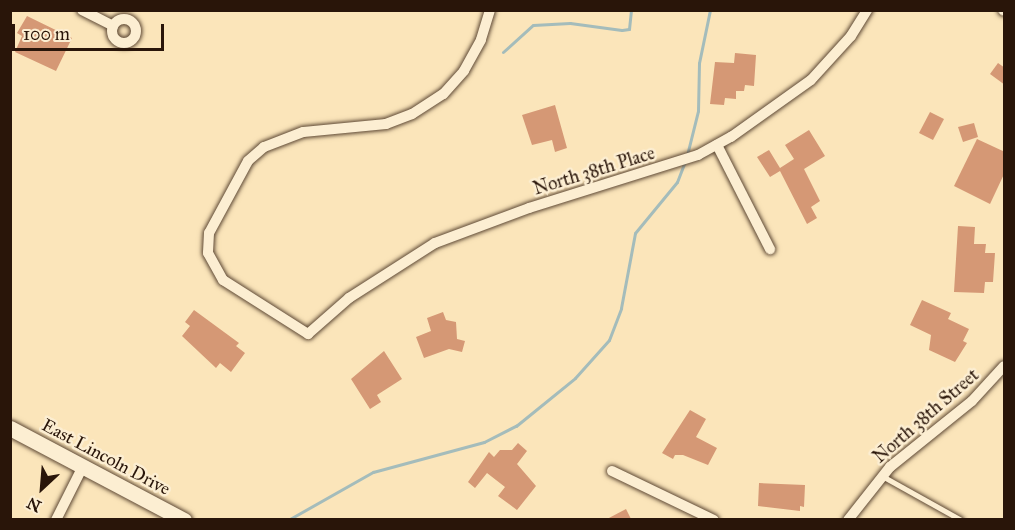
<!DOCTYPE html>
<style>
body{margin:0}
#map{position:relative;width:1015px;height:530px;overflow:hidden;background:#fbe5ba;font-family:"IM FELL Great Primer",serif}
div>[style]{position:absolute}
.stream>*{height:3px;margin:-1.5px;padding:0 1.5px;transform-origin:1.5px;border-radius:1.5px;background:#a4bcbb}
.building>*{inset:0;background:#d59875}
.roads{filter:drop-shadow(0 0 2px #5e4935) drop-shadow(0 0 2px #5e4935)}
.service>*{height:5px;margin:-2.5px;padding:0 2.5px;transform-origin:2.5px;border-radius:2.5px;background:#fceed2}
.minor>*{height:10px;margin:-5px;padding:0 5px;transform-origin:5px;border-radius:5px;background:#fceed2}
.minor>.ring{margin:-5px;padding:0;box-sizing:content-box;background:none;border:10px solid #fceed2;border-radius:50%}
.secondary>*{height:15px;margin:-7.5px;padding:0 7.5px;transform-origin:7.5px;border-radius:7.5px;background:#fceed2}
span{translate:-50% -50%;white-space:nowrap;text-align:center;line-height:1.15;-webkit-text-stroke:5px #fceed2;paint-order:stroke}
.street-label{font-size:18px;color:#291509}
.frame{position:absolute;inset:0;border:12px solid #291509;pointer-events:none}
.north{position:absolute;left:12px;top:458px;width:60px;height:60px;-webkit-text-stroke:4px #fceed2;paint-order:stroke;rotate:206deg;font-size:16px;font-weight:700;line-height:24px;text-align:center;color:#291509}
.north::after{content:'';display:block;margin:auto;width:21px;height:27px;background:#291509;clip-path:polygon(50% 0,100% 100%,50% 72%,0 100%)}
.scale{position:absolute;left:12px;top:24px;width:152px;height:27px;box-sizing:border-box;border:3px solid #291509;border-top:0;padding-left:8px;font-size:18px;line-height:21px;white-space:nowrap;color:#291509;-webkit-text-stroke:4px #fceed2;paint-order:stroke}
</style>
<div id="map">
<div class="stream">
<i style="left:503px;top:52px;width:40px;rotate:-42deg"></i>
<i style="left:533px;top:25px;width:37px;rotate:-3deg"></i>
<i style="left:570px;top:23px;width:52px;rotate:7.7deg"></i>
<i style="left:622px;top:30px;width:7px;rotate:-8deg"></i>
<i style="left:629px;top:29px;width:19px;rotate:-84deg"></i>
<i style="left:687px;top:155px;width:45px;rotate:-76deg"></i>
<i style="left:698px;top:111px;width:48px;rotate:-88.8deg"></i>
<i style="left:699px;top:63px;width:54px;rotate:-78.3deg"></i>
<i style="left:288px;top:520px;width:98px;rotate:-29.5deg"></i>
<i style="left:373px;top:472px;width:115px;rotate:-15.1deg"></i>
<i style="left:484px;top:442px;width:36px;rotate:-27deg"></i>
<i style="left:516px;top:426px;width:76px;rotate:-39.1deg"></i>
<i style="left:575px;top:378px;width:51px;rotate:-48.2deg"></i>
<i style="left:609px;top:340px;width:34px;rotate:-69deg"></i>
<i style="left:621px;top:308px;width:76px;rotate:-79.4deg"></i>
<i style="left:635px;top:233px;width:66px;rotate:-50.5deg"></i>
<i style="left:677px;top:182px;width:22px;rotate:-69deg"></i>
</div>
<div class="building">
<i style="clip-path:polygon(27px 16px,72px 38px,56px 71px,15px 52px,22px 36px,17px 33px)"></i>
<i style="clip-path:polygon(735px 53px,756px 55px,754px 86px,745px 85px,744px 91px,736px 91px,736px 99px,725px 98px,724px 105px,710px 104px,715px 62px,734px 63px)"></i>
<i style="clip-path:polygon(998px 63px,1005px 68px,1005px 85px,990px 74px)"></i>
<i style="clip-path:polygon(555px 105px,567px 148px,555px 152px,552px 140px,532px 145px,522px 115px)"></i>
<i style="clip-path:polygon(930px 112px,944px 119px,933px 140px,919px 133px)"></i>
<i style="clip-path:polygon(974px 123px,978px 137px,963px 142px,958px 127px)"></i>
<i style="clip-path:polygon(809px 130px,825px 156px,804px 169px,820px 201px,811px 207px,817px 218px,807px 224px,780px 171px,770px 177px,757px 157px,769px 150px,780px 168px,794px 159px,785px 145px)"></i>
<i style="clip-path:polygon(977px 139px,1005px 152px,1005px 172px,990px 204px,954px 186px)"></i>
<i style="clip-path:polygon(958px 226px,975px 227px,974px 244px,986px 244px,985px 253px,995px 253px,993px 282px,985px 282px,984px 293px,954px 292px)"></i>
<i style="clip-path:polygon(922px 300px,951px 313px,948px 319px,969px 329px,963px 341px,967px 343px,955px 362px,929px 350px,931px 335px,910px 325px)"></i>
<i style="clip-path:polygon(194px 310px,239px 343px,236px 346px,245px 353px,231px 372px,220px 363px,216px 368px,182px 336px,190px 326px,185px 322px)"></i>
<i style="clip-path:polygon(443px 312px,446px 320px,456px 322px,457px 339px,465px 341px,462px 352px,449px 349px,424px 358px,416px 337px,431px 331px,427px 318px)"></i>
<i style="clip-path:polygon(384px 351px,402px 379px,377px 395px,381px 402px,370px 409px,351px 379px)"></i>
<i style="clip-path:polygon(690px 410px,706px 419px,696px 437px,717px 448px,708px 465px,683px 455px,675px 455px,673px 459px,662px 453px)"></i>
<i style="clip-path:polygon(518px 443px,527px 451px,517px 464px,536px 486px,517px 510px,498px 496px,505px 487px,487px 473px,475px 488px,468px 482px,489px 452px,494px 457px,500px 450px,512px 450px)"></i>
<i style="clip-path:polygon(759px 483px,805px 485px,804px 507px,800px 506px,800px 511px,758px 506px)"></i>
<i style="clip-path:polygon(626px 509px,631px 519px,607px 519px)"></i>
</div>
<div class="roads">
<div class="service">
<i style="left:882px;top:476px;width:90px;rotate:29.1deg"></i>
</div>
<div class="minor">
<i style="left:82px;top:10px;width:35px;rotate:27deg"></i>
<i style="left:490px;top:10px;width:31px;rotate:107deg"></i>
<i style="left:481px;top:40px;width:35px;rotate:119deg"></i>
<i style="left:464px;top:71px;width:31px;rotate:132deg"></i>
<i style="left:443px;top:94px;width:37px;rotate:147deg"></i>
<i style="left:412px;top:114px;width:28px;rotate:159deg"></i>
<i style="left:386px;top:124px;width:83px;rotate:174.5deg"></i>
<i style="left:303px;top:132px;width:42px;rotate:159deg"></i>
<i style="left:264px;top:147px;width:21px;rotate:139deg"></i>
<i style="left:248px;top:161px;width:82px;rotate:118.4deg"></i>
<i style="left:209px;top:233px;width:20px;rotate:93deg"></i>
<i style="left:208px;top:253px;width:31px;rotate:61deg"></i>
<i style="left:223px;top:280px;width:101px;rotate:32.4deg"></i>
<i style="left:308px;top:334px;width:55px;rotate:-41.3deg"></i>
<i style="left:349px;top:298px;width:102px;rotate:-32.6deg"></i>
<i style="left:435px;top:243px;width:100px;rotate:-20.4deg"></i>
<i style="left:529px;top:208px;width:177px;rotate:-17.4deg"></i>
<i style="left:698px;top:155px;width:38px;rotate:-29deg"></i>
<i style="left:731px;top:137px;width:98px;rotate:-35.5deg"></i>
<i style="left:811px;top:80px;width:59px;rotate:-47.7deg"></i>
<i style="left:851px;top:36px;width:31px;rotate:-58deg"></i>
<i style="left:1003px;top:10px;width:1px;rotate:45deg"></i>
<i class="ring" style="left:112px;top:19px;width:14px;height:14px"></i>
<i style="left:717px;top:145px;width:117px;rotate:63deg"></i>
<i style="left:612px;top:471px;width:113px;rotate:25.7deg"></i>
<i style="left:56px;top:520px;width:58px;rotate:-63.4deg"></i>
<i style="left:848px;top:520px;width:68px;rotate:-51.6deg"></i>
<i style="left:890px;top:467px;width:105px;rotate:-38.8deg"></i>
<i style="left:972px;top:401px;width:47px;rotate:-47.6deg"></i>
</div>
<div class="secondary">
<i style="left:10px;top:428px;width:197px;rotate:27.9deg"></i>
</div>
</div>
<div class="street-label">
<span style="left:594px;top:171px;rotate:-17deg">North 38th Place</span>
<span style="left:926px;top:416px;rotate:-41deg">North 38th Street</span>
<span style="left:106px;top:457px;rotate:28deg">East Lincoln Drive</span>
</div>
<div class="frame"></div>
<div class="north">N</div>
<div class="scale">100 m</div>
</div>
